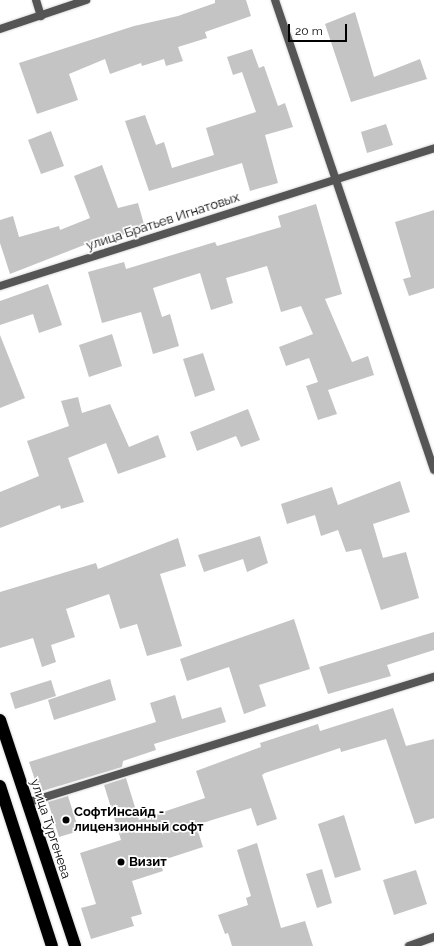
<!DOCTYPE html>
<meta charset="utf-8">
<style>
body{margin:0}
#map{position:relative;width:434px;height:946px;overflow:hidden;background:#fff;font-family:Raleway,sans-serif}
div>[style]{position:absolute}
.building>*{inset:0;background:#c4c4c4}
.roads{filter:drop-shadow(0 0 1px #dbdbdb) drop-shadow(0 0 1px #dbdbdb)}
.lane>*{height:8px;margin:-4px;padding:0 4px;transform-origin:4px;border-radius:4px;background:#555}
.street>*{height:8px;margin:-4px;padding:0 4px;transform-origin:4px;border-radius:4px;background:#555}
.highway>*{height:12px;margin:-6px;padding:0 6px;transform-origin:6px;border-radius:6px;background:#000}
.dots>*{width:11px;height:11px;translate:-50% -50%;box-sizing:border-box;border:2px solid #fff;border-radius:50%}
span{translate:-50% -50%;white-space:nowrap;text-align:center;line-height:1.15;-webkit-text-stroke:3.5px #fff;paint-order:stroke}
.street-label{font-size:13px;color:#000}
.poi-label{font-size:13px;color:#000;font-weight:700}
.left{translate:0 -50%;text-align:left}
.scale{position:absolute;left:288px;top:24px;width:59px;height:18px;box-sizing:border-box;border:2px solid #000;border-top:0;padding-left:5px;font-size:12px;line-height:14px;white-space:nowrap;color:#000;-webkit-text-stroke:3px #fff;paint-order:stroke}
</style>
<div id="map">
<div class="building">
<i style="clip-path:polygon(215px 0,246px 0,251px 16px,205px 32px,207px 38px,178px 47px,183px 61px,166px 66px,164px 59px,142px 66px,141px 63px,110px 74px,105px 59px,69px 74px,78px 100px,37px 114px,19px 63px,134px 26px,178px 16px,215px 3px)"></i>
<i style="clip-path:polygon(355px 12px,374px 77px,420px 59px,427px 79px,351px 102px,325px 24px)"></i>
<i style="clip-path:polygon(252px 49px,259px 68px,264px 66px,278px 106px,285px 103px,293px 127px,265px 135px,278px 183px,250px 191px,242px 163px,149px 191px,125px 121px,145px 115px,156px 145px,164px 142px,172px 168px,214px 155px,206px 128px,256px 112px,242px 72px,233px 75px,227px 57px)"></i>
<i style="clip-path:polygon(386px 124px,393px 145px,367px 153px,361px 132px)"></i>
<i style="clip-path:polygon(51px 131px,64px 166px,41px 174px,28px 140px)"></i>
<i style="clip-path:polygon(102px 165px,118px 208px,138px 203px,145px 228px,122px 235px,120px 231px,10px 274px,0 243px,0 220px,13px 216px,19px 237px,59px 226px,60px 230px,90px 218px,74px 176px)"></i>
<i style="clip-path:polygon(316px 204px,342px 294px,325px 299px,352px 362px,368px 356px,374px 375px,328px 390px,337px 414px,318px 420px,306px 386px,318px 382px,309px 358px,286px 366px,279px 347px,313px 334px,301px 306px,281px 312px,267px 266px,226px 278px,233px 303px,211px 310px,200px 273px,153px 288px,162px 317px,170px 314px,179px 346px,153px 354px,141px 312px,102px 323px,88px 272px,124px 262px,126px 269px,215px 242px,217px 246px,281px 227px,278px 216px)"></i>
<i style="clip-path:polygon(434px 210px,434px 288px,409px 296px,403px 279px,411px 277px,395px 222px)"></i>
<i style="clip-path:polygon(48px 284px,62px 325px,39px 333px,33px 314px,0 325px,0 301px)"></i>
<i style="clip-path:polygon(112px 334px,122px 366px,89px 377px,79px 345px)"></i>
<i style="clip-path:polygon(0 335px,25px 398px,0 408px)"></i>
<i style="clip-path:polygon(203px 353px,215px 390px,195px 397px,183px 359px)"></i>
<i style="clip-path:polygon(78px 397px,82px 413px,110px 404px,129px 447px,158px 435px,166px 457px,118px 474px,106px 443px,68px 458px,84px 502px,61px 509px,60px 505px,0 528px,0 492px,39px 476px,27px 441px,69px 426px,61px 401px)"></i>
<i style="clip-path:polygon(248px 409px,260px 440px,241px 447px,236px 436px,197px 451px,190px 432px)"></i>
<i style="clip-path:polygon(400px 481px,410px 512px,373px 524px,383px 558px,406px 552px,419px 598px,381px 610px,361px 549px,346px 552px,338px 530px,321px 536px,315px 515px,287px 524px,281px 504px,332px 487px,338px 505px)"></i>
<i style="clip-path:polygon(260px 536px,268px 563px,247px 572px,243px 559px,204px 572px,198px 555px)"></i>
<i style="clip-path:polygon(178px 538px,186px 566px,160px 574px,182px 646px,147px 656px,137px 624px,120px 629px,109px 594px,66px 609px,75px 637px,51px 645px,56px 662px,42px 667px,33px 638px,0 648px,0 592px,96px 563px,98px 569px)"></i>
<i style="clip-path:polygon(294px 619px,310px 669px,259px 685px,266px 706px,244px 714px,229px 667px,187px 681px,180px 659px)"></i>
<i style="clip-path:polygon(434px 632px,434px 650px,387px 665px,391px 676px,328px 694px,319px 667px)"></i>
<i style="clip-path:polygon(110px 679px,116px 700px,54px 720px,48px 700px)"></i>
<i style="clip-path:polygon(51px 680px,56px 696px,15px 709px,10px 693px)"></i>
<i style="clip-path:polygon(175px 695px,182px 719px,221px 707px,226px 722px,154px 744px,156px 750px,123px 761px,122px 767px,39px 792px,29px 762px,156px 722px,150px 703px)"></i>
<i style="clip-path:polygon(393px 708px,406px 746px,434px 739px,434px 818px,415px 824px,386px 739px,341px 752px,340px 748px,265px 773px,262px 775px,277px 819px,257px 826px,251px 808px,196px 825px,203px 847px,160px 861px,163px 871px,132px 881px,142px 914px,131px 917px,134px 926px,91px 939px,81px 908px,96px 904px,80px 853px,121px 840px,104px 785px,126px 778px,139px 820px,205px 798px,196px 771px,261px 747px,260px 743px,318px 724px,320px 731px)"></i>
<i style="clip-path:polygon(68px 796px,79px 831px,59px 837px,48px 802px)"></i>
<i style="clip-path:polygon(344px 815px,361px 870px,335px 878px,318px 824px)"></i>
<i style="clip-path:polygon(257px 843px,281px 928px,305px 921px,313px 946px,232px 946px,228px 933px,225px 934px,218px 915px,248px 905px,246px 898px,251px 896px,237px 850px)"></i>
<i style="clip-path:polygon(322px 869px,332px 903px,317px 908px,306px 874px)"></i>
<i style="clip-path:polygon(416px 870px,427px 904px,394px 915px,383px 880px)"></i>
</div>
<div class="roads">
<div class="lane">
<i style="left:26px;top:803px;width:427px;rotate:-17.2deg"></i>
</div>
<div class="street">
<i style="left:36px;top:0;width:17px;rotate:73deg"></i>
<i style="left:275px;top:0;width:496px;rotate:71.3deg"></i>
<i style="left:0;top:29px;width:91px;rotate:-18.6deg"></i>
<i style="left:0;top:286px;width:455px;rotate:-17.6deg"></i>
<i style="left:409px;top:946px;width:27px;rotate:-20deg"></i>
</div>
<div class="highway">
<i style="left:0;top:720px;width:238px;rotate:71.6deg"></i>
<i style="left:0;top:786px;width:168px;rotate:72deg"></i>
</div>
</div>
<div class="dots">
<i style="left:66px;top:820px;background:#000"></i>
<i style="left:121px;top:862px;background:#000"></i>
</div>
<div class="street-label">
<span style="left:163px;top:222px;rotate:-18deg">улица Братьев Игнатовых</span>
<span style="left:50px;top:829px;rotate:72deg">улица Тургенева</span>
</div>
<div class="poi-label">
<span class="left" style="left:74px;top:820px">СофтИнсайд -<br>лицензионный софт</span>
<span class="left" style="left:129px;top:862px">Визит</span>
</div>
<div class="scale">20 m</div>
</div>
